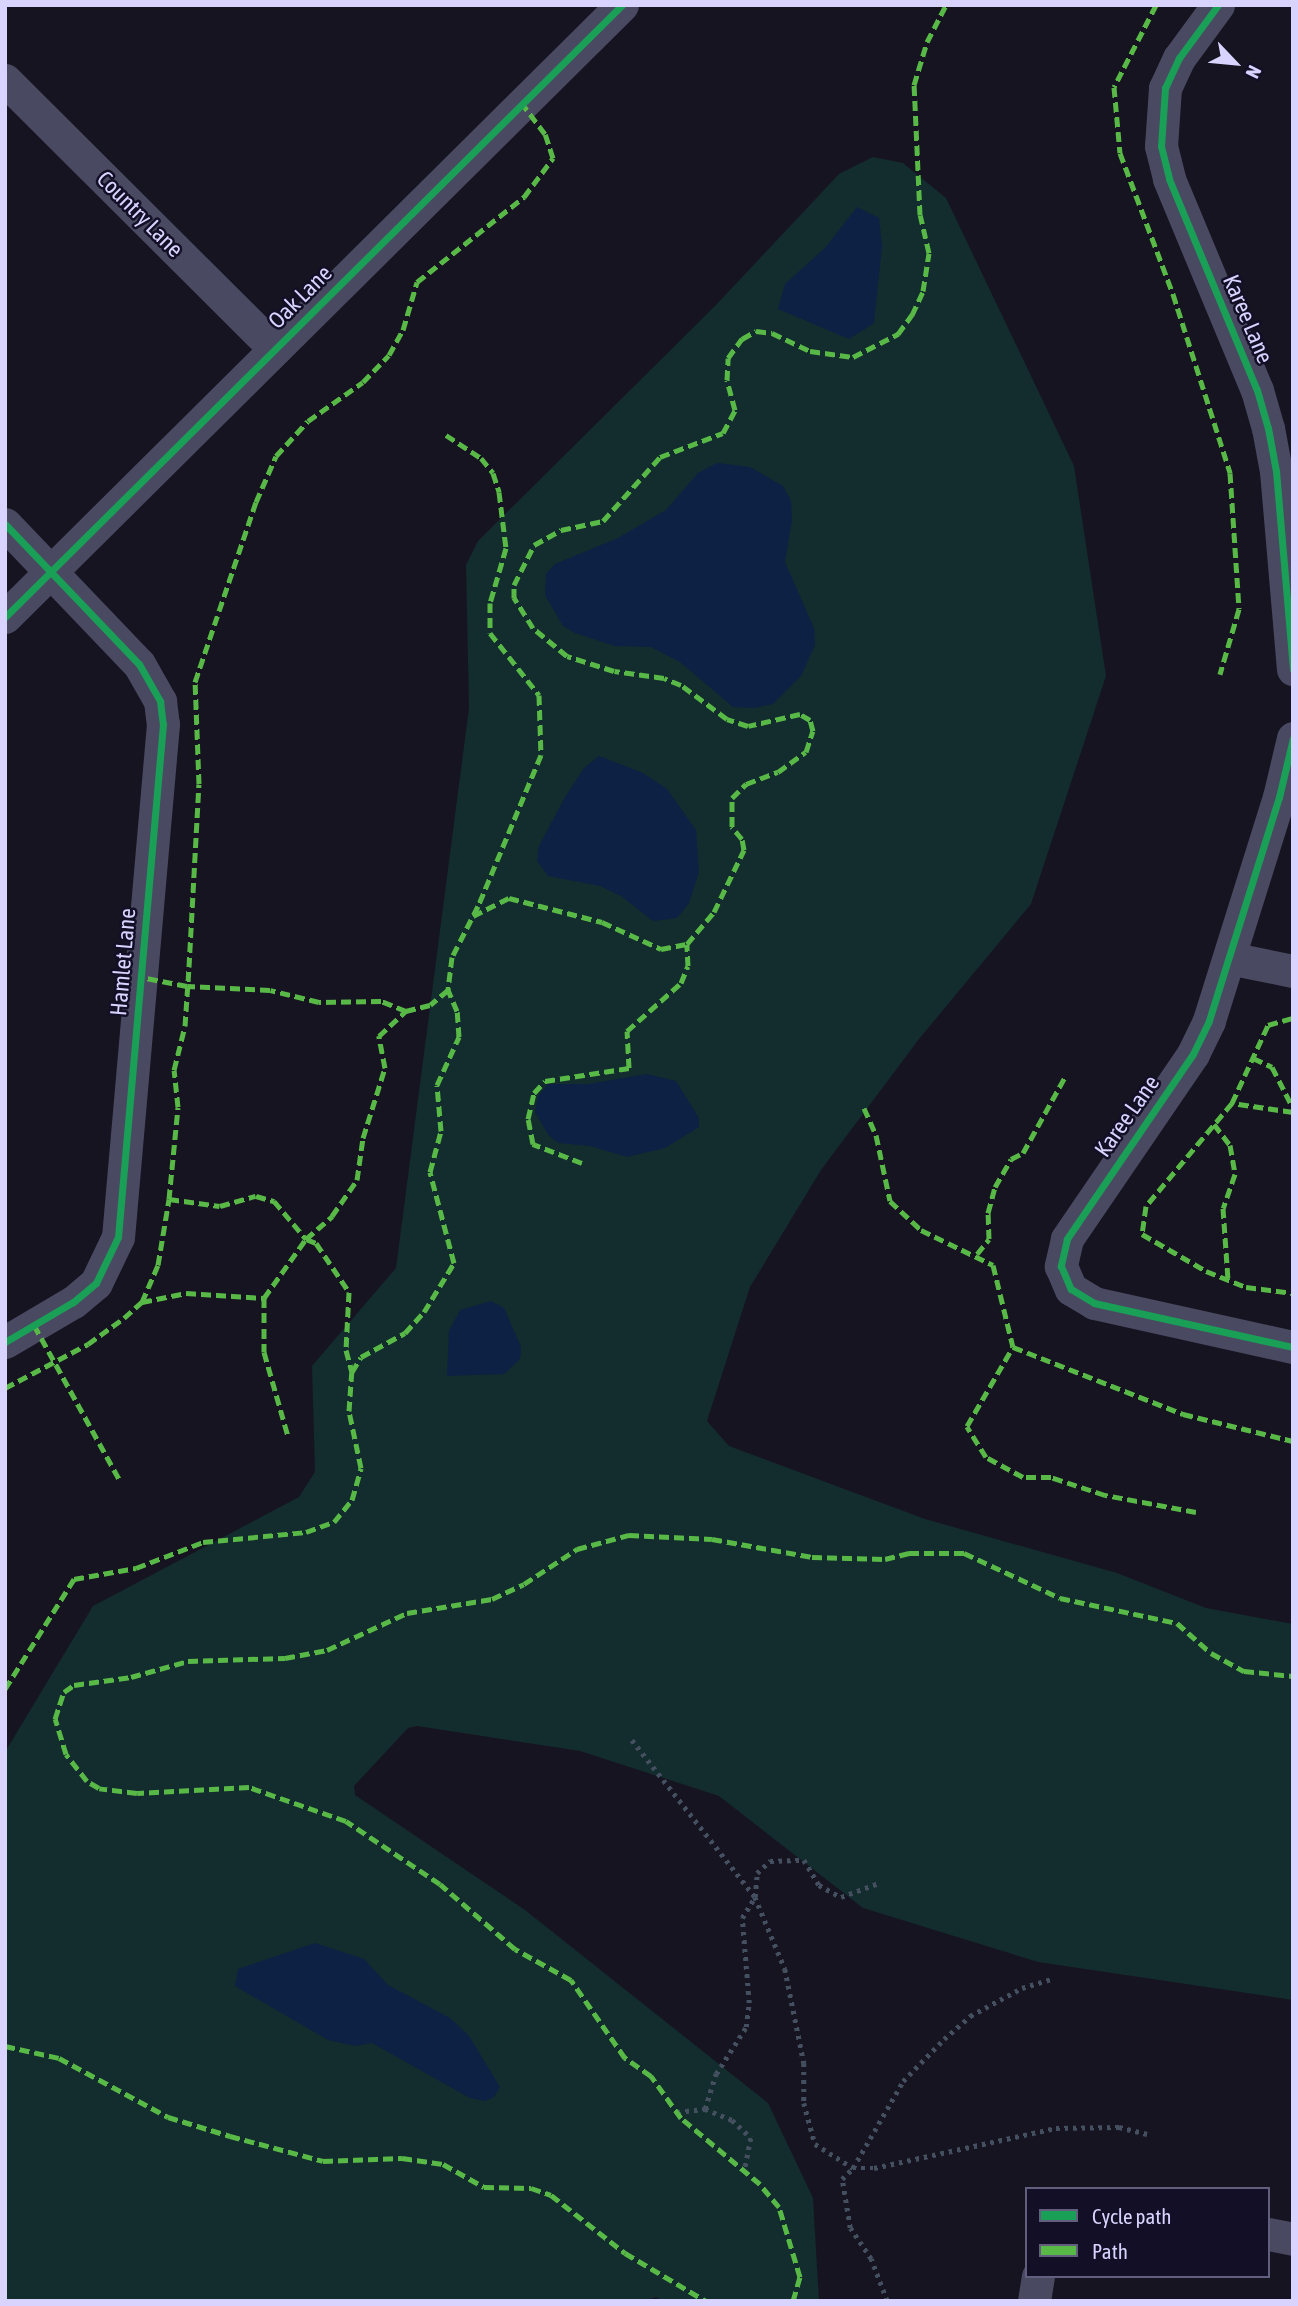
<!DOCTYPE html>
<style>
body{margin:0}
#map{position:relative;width:1298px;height:2306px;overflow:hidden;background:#161421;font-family:"Asap Condensed",sans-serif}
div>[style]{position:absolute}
.green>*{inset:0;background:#132c2d}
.water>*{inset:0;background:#0d2144}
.path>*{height:4.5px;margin-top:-2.25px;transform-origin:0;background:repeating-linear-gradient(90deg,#44505f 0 3.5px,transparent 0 8.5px)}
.minor>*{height:33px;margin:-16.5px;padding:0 16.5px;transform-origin:16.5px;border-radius:16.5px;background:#4a4962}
.quiet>*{height:5px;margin-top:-2.5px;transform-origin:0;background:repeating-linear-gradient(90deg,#58b947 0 10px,transparent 0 15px)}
.cycleway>*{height:7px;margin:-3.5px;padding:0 3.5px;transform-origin:3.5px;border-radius:3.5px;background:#1a9f57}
span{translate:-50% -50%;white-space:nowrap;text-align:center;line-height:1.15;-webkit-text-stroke:5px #130f26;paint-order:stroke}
.street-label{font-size:23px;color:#d9d4ff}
.frame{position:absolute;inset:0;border:7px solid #d9d4ff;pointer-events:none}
.legend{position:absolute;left:1025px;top:2187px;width:245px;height:91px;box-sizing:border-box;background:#130f26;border:2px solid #625e7d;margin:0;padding:9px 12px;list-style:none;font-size:21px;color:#d9d4ff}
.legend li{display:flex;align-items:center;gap:14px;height:35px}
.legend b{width:35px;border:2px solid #625e7d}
.north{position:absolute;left:1200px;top:28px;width:70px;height:70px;-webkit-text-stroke:5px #130f26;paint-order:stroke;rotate:116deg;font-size:19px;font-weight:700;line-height:28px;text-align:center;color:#d9d4ff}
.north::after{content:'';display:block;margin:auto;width:24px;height:32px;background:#d9d4ff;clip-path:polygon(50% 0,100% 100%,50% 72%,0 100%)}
</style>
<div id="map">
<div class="green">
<i style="clip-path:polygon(873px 157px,903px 163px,946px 198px,1074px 466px,1106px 676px,1031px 904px,919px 1039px,821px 1170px,750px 1287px,707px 1421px,729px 1446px,925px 1519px,1117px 1573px,1206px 1608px,1293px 1624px,1293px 2000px,1038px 1962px,863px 1908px,719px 1796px,580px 1751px,417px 1726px,408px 1728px,354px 1786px,355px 1795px,525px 1910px,768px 2103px,813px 2198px,819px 2301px,664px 2301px,656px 2297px,645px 2301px,5px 2301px,5px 1752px,93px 1606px,299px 1497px,315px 1472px,312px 1366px,396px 1268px,469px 708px,466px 565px,478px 541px,715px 306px,839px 174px)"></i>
</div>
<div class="water">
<i style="clip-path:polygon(857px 207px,879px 218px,882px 246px,874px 323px,849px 339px,778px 309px,785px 284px,825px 248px)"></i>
<i style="clip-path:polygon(717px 463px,750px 467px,783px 486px,791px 501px,792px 520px,785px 562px,814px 628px,815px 645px,801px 676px,773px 704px,754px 708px,733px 707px,680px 662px,651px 647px,615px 646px,575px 633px,563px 626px,545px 595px,546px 574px,555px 564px,618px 538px,666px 510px,698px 473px)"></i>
<i style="clip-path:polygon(599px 756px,643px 773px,667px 789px,696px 830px,699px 872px,689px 903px,677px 918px,653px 921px,621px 896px,600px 886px,548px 876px,537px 861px,539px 846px,564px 799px,584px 768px)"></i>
<i style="clip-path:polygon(647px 1074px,676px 1081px,699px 1118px,699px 1127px,665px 1148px,627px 1157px,590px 1146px,559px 1143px,549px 1136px,535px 1112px,538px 1096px,548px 1084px,588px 1084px)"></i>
<i style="clip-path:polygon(491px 1301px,504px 1308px,521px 1347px,520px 1359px,504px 1374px,447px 1376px,449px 1331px,460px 1310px)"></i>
<i style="clip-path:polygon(315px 1943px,364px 1959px,388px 1985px,450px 2018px,469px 2036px,500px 2087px,494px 2097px,485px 2101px,470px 2098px,372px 2043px,356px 2046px,328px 2040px,235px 1986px,238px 1969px)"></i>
</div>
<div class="path">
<i style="left:632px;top:1740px;width:199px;rotate:51.9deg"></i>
<i style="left:755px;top:1897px;width:78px;rotate:67.4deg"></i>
<i style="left:785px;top:1969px;width:96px;rotate:78.6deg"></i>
<i style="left:804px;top:2063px;width:40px;rotate:90deg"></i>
<i style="left:804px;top:2103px;width:42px;rotate:75deg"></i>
<i style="left:815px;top:2144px;width:45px;rotate:32.3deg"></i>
<i style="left:853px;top:2168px;width:100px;rotate:-60.1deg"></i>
<i style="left:903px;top:2081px;width:59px;rotate:-45.7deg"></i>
<i style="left:944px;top:2039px;width:35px;rotate:-41deg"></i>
<i style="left:970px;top:2016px;width:59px;rotate:-28.3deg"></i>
<i style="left:1022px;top:1988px;width:31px;rotate:-17deg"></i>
<i style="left:705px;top:2109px;width:37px;rotate:-73deg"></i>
<i style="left:716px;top:2074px;width:56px;rotate:-57.4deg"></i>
<i style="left:746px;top:2027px;width:24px;rotate:-83deg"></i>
<i style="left:749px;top:2003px;width:85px;rotate:-94.7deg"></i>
<i style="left:742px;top:1918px;width:25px;rotate:-58deg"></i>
<i style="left:755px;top:1897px;width:24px;rotate:-85deg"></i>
<i style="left:757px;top:1873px;width:18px;rotate:-43deg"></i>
<i style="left:770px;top:1861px;width:34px;rotate:-2deg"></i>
<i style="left:804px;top:1860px;width:29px;rotate:59deg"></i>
<i style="left:819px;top:1885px;width:25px;rotate:29deg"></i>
<i style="left:841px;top:1897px;width:40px;rotate:-20.2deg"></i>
<i style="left:677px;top:2112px;width:28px;rotate:-6deg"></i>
<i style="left:705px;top:2109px;width:29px;rotate:22deg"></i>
<i style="left:732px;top:2120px;width:26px;rotate:43deg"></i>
<i style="left:751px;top:2138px;width:33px;rotate:101deg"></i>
<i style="left:887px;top:2301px;width:45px;rotate:-110.9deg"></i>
<i style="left:871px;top:2259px;width:37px;rotate:-124deg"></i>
<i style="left:850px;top:2228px;width:50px;rotate:-99.3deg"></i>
<i style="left:842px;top:2179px;width:16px;rotate:-45deg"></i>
<i style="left:853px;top:2168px;width:21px"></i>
<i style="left:874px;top:2168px;width:186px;rotate:-12.4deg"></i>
<i style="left:1056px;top:2128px;width:63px;rotate:-0.9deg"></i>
<i style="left:1119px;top:2127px;width:29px;rotate:14deg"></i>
</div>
<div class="minor">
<i style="left:1218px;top:5px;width:66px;rotate:126.3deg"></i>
<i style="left:1179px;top:58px;width:33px;rotate:115deg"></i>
<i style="left:1165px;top:88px;width:58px;rotate:93.9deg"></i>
<i style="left:1161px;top:146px;width:34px;rotate:76deg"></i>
<i style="left:1169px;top:179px;width:229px;rotate:67.4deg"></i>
<i style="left:1257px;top:390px;width:40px;rotate:74deg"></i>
<i style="left:1268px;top:428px;width:44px;rotate:79.5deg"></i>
<i style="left:1276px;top:471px;width:199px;rotate:85.1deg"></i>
<i style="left:5px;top:80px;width:381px;rotate:44.9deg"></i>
<i style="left:5px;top:524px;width:194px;rotate:46.3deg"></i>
<i style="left:139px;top:664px;width:43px;rotate:60.4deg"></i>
<i style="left:160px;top:701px;width:23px;rotate:83deg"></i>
<i style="left:163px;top:724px;width:515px;rotate:95.01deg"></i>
<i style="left:118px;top:1237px;width:51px;rotate:115.6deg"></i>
<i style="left:96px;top:1283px;width:30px;rotate:140deg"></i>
<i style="left:73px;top:1302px;width:79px;rotate:149.5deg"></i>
<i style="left:5px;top:617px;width:869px;rotate:-44.77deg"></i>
<i style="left:1293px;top:738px;width:61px;rotate:103.3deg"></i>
<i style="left:1279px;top:797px;width:235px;rotate:107.4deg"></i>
<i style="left:1209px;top:1021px;width:37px;rotate:116deg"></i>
<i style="left:1193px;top:1054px;width:224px;rotate:124.3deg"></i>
<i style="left:1067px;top:1239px;width:28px;rotate:103deg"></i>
<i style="left:1061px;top:1266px;width:25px;rotate:67deg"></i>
<i style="left:1071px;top:1289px;width:27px;rotate:31deg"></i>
<i style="left:1094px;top:1303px;width:204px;rotate:12.5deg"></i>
<i style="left:1229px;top:958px;width:65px;rotate:11.5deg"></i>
<i style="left:1268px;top:2234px;width:25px;rotate:11deg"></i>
<i style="left:1034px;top:2301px;width:25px;rotate:-81deg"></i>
</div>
<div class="quiet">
<i style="left:1156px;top:5px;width:92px;rotate:117.1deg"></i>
<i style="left:1114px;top:87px;width:66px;rotate:84.8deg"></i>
<i style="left:1120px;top:153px;width:151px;rotate:69.4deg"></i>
<i style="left:1173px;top:294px;width:188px;rotate:72.3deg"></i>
<i style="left:1230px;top:473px;width:136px;rotate:86.2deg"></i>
<i style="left:1239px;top:609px;width:68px;rotate:106.3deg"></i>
<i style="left:446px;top:435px;width:42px;rotate:33.3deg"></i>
<i style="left:481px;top:458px;width:19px;rotate:51deg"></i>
<i style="left:493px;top:473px;width:20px;rotate:72deg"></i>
<i style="left:499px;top:492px;width:56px;rotate:82.9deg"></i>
<i style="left:506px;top:548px;width:57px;rotate:106.2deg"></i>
<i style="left:490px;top:603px;width:30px;rotate:90deg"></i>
<i style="left:490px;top:633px;width:79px;rotate:51.7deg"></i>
<i style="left:539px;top:695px;width:60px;rotate:88.1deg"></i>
<i style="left:541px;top:755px;width:164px;rotate:112.6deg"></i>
<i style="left:478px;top:906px;width:57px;rotate:117deg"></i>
<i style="left:452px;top:957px;width:33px;rotate:97deg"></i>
<i style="left:473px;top:916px;width:40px;rotate:-26.6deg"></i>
<i style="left:509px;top:898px;width:96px;rotate:14.5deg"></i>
<i style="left:602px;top:922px;width:65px;rotate:24.6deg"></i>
<i style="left:661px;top:949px;width:26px;rotate:-11deg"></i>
<i style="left:687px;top:944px;width:42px;rotate:-49.8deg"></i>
<i style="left:714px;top:912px;width:69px;rotate:-64.2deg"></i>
<i style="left:744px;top:850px;width:11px;rotate:-100deg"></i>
<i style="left:742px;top:839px;width:16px;rotate:-130deg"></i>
<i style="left:732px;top:827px;width:29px;rotate:-90deg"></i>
<i style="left:732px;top:798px;width:20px;rotate:-45deg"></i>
<i style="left:746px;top:784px;width:34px;rotate:-21deg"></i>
<i style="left:778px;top:772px;width:34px;rotate:-36deg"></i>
<i style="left:806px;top:752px;width:22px;rotate:-72deg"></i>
<i style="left:813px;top:731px;width:11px;rotate:-105deg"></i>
<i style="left:810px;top:720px;width:12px;rotate:-149deg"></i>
<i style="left:800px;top:714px;width:53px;rotate:167deg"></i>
<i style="left:748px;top:726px;width:22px;rotate:-162deg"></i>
<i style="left:727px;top:719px;width:57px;rotate:-143.5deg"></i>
<i style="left:681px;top:685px;width:18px;rotate:-158deg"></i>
<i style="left:664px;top:678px;width:50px;rotate:-172deg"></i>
<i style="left:614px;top:671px;width:49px;rotate:-162.3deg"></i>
<i style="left:567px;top:656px;width:44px;rotate:-140.5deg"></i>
<i style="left:533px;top:628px;width:36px;rotate:-122deg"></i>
<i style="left:514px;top:598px;width:13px;rotate:-90deg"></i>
<i style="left:514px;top:585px;width:45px;rotate:-63.4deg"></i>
<i style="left:534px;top:545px;width:31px;rotate:-29deg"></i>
<i style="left:561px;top:530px;width:43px;rotate:-12.1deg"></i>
<i style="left:603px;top:521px;width:86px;rotate:-48.3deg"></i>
<i style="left:660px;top:457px;width:67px;rotate:-20.9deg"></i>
<i style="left:723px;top:433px;width:26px;rotate:-62deg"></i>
<i style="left:735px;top:410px;width:31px;rotate:-105deg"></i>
<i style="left:727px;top:380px;width:22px;rotate:-87deg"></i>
<i style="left:728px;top:358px;width:24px;rotate:-54deg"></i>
<i style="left:742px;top:339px;width:16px;rotate:-30deg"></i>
<i style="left:756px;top:331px;width:16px;rotate:7deg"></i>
<i style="left:772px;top:333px;width:42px;rotate:25.3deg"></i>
<i style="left:810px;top:351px;width:43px;rotate:7.9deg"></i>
<i style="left:853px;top:357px;width:51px;rotate:-27.1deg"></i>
<i style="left:898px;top:334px;width:24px;rotate:-54deg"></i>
<i style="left:912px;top:315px;width:26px;rotate:-65deg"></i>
<i style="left:923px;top:291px;width:38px;rotate:-81deg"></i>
<i style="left:929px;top:253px;width:39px;rotate:-103deg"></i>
<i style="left:920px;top:215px;width:130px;rotate:-92.6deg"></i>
<i style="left:914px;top:85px;width:45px;rotate:-73.2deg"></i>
<i style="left:927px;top:42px;width:42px;rotate:-62.8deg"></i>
<i style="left:1253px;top:1058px;width:21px;rotate:25deg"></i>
<i style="left:1272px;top:1067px;width:46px;rotate:62.9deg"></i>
<i style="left:1232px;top:1103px;width:86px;rotate:-65.2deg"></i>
<i style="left:1268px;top:1025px;width:26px;rotate:-16deg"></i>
<i style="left:864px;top:1108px;width:30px;rotate:66deg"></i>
<i style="left:876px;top:1135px;width:67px;rotate:78deg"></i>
<i style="left:890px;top:1201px;width:42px;rotate:43.1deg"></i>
<i style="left:921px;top:1230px;width:80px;rotate:25.9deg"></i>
<i style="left:993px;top:1265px;width:84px;rotate:76.3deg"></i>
<i style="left:1293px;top:1112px;width:62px;rotate:-171.6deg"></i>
<i style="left:1232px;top:1103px;width:134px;rotate:129.9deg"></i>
<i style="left:1146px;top:1206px;width:28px;rotate:98deg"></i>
<i style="left:1142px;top:1234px;width:74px;rotate:30deg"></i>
<i style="left:1206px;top:1271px;width:43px;rotate:21.8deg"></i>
<i style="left:1246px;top:1287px;width:47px;rotate:7.3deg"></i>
<i style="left:1214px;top:1124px;width:26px;rotate:53deg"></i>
<i style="left:1230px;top:1145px;width:29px;rotate:80deg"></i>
<i style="left:1235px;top:1174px;width:36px;rotate:109deg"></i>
<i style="left:1223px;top:1208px;width:72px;rotate:86deg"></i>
<i style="left:582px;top:1163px;width:53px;rotate:-158.8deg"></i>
<i style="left:533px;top:1144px;width:25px;rotate:-101deg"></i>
<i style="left:528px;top:1119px;width:27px;rotate:-77deg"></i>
<i style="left:534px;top:1093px;width:16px;rotate:-47deg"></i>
<i style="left:545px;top:1081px;width:85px;rotate:-8.8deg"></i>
<i style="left:629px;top:1068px;width:37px;rotate:-93deg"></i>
<i style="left:627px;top:1031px;width:72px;rotate:-41.6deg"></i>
<i style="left:681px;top:983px;width:18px;rotate:-68deg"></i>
<i style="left:688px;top:966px;width:22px;rotate:-93deg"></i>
<i style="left:169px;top:1199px;width:51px;rotate:7.8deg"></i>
<i style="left:220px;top:1206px;width:37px;rotate:-16deg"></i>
<i style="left:256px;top:1196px;width:19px;rotate:16deg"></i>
<i style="left:274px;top:1201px;width:50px;rotate:49.9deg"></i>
<i style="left:306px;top:1239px;width:35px;rotate:-41deg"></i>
<i style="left:332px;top:1216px;width:44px;rotate:-55.2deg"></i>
<i style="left:357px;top:1180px;width:42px;rotate:-81.9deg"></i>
<i style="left:363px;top:1138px;width:73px;rotate:-72.6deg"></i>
<i style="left:385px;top:1068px;width:33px;rotate:-101deg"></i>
<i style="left:379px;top:1036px;width:37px;rotate:-43deg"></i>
<i style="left:977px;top:1254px;width:19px;rotate:-51deg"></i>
<i style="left:989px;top:1239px;width:26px;rotate:-92deg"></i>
<i style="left:988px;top:1213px;width:27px;rotate:-75deg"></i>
<i style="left:995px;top:1187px;width:32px;rotate:-60deg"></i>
<i style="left:1011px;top:1159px;width:13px;rotate:-27deg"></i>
<i style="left:1023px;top:1153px;width:89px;rotate:-61.1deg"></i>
<i style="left:264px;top:1298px;width:72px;rotate:-54.6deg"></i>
<i style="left:306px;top:1239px;width:11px;rotate:22deg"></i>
<i style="left:316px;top:1243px;width:59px;rotate:56deg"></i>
<i style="left:349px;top:1292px;width:58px;rotate:93deg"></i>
<i style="left:346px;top:1350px;width:23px;rotate:75deg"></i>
<i style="left:142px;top:1302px;width:45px;rotate:-11.6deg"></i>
<i style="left:186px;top:1293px;width:78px;rotate:3.7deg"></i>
<i style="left:264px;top:1298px;width:54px;rotate:90deg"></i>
<i style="left:264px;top:1352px;width:87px;rotate:74.1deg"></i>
<i style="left:34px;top:1325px;width:178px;rotate:61.1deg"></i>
<i style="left:5px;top:1388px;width:94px;rotate:-27.9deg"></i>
<i style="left:88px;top:1344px;width:44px;rotate:-35.8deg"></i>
<i style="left:124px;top:1318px;width:24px;rotate:-42deg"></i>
<i style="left:142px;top:1302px;width:40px;rotate:-66.6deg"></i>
<i style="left:158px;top:1265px;width:67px;rotate:-80.5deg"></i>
<i style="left:169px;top:1199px;width:92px;rotate:-84.4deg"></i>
<i style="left:178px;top:1107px;width:37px;rotate:-96deg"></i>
<i style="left:174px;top:1070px;width:45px;rotate:-76deg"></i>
<i style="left:185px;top:1026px;width:59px;rotate:-86.1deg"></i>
<i style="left:189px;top:967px;width:183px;rotate:-86.9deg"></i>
<i style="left:199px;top:784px;width:102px;rotate:-92.2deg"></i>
<i style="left:195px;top:682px;width:190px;rotate:-71.3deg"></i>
<i style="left:256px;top:502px;width:50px;rotate:-66.5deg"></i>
<i style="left:276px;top:456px;width:47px;rotate:-47.6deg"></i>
<i style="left:308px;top:421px;width:67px;rotate:-35.3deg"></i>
<i style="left:363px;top:382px;width:37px;rotate:-46deg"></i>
<i style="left:389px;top:355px;width:29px;rotate:-61deg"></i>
<i style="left:403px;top:330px;width:50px;rotate:-73.7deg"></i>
<i style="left:417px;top:282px;width:137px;rotate:-38.5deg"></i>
<i style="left:524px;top:197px;width:49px;rotate:-53.4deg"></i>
<i style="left:553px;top:158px;width:25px;rotate:-108deg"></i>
<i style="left:545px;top:134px;width:35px;rotate:-127deg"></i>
<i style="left:1196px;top:1512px;width:93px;rotate:-169.4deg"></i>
<i style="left:1105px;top:1495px;width:57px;rotate:-161.6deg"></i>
<i style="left:1051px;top:1477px;width:28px;rotate:180deg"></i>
<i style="left:1023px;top:1477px;width:42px;rotate:-151.6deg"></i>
<i style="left:986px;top:1457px;width:36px;rotate:-122deg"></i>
<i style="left:967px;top:1426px;width:91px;rotate:-59.8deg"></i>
<i style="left:1013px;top:1347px;width:183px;rotate:21.5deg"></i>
<i style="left:1183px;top:1414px;width:113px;rotate:13.8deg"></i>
<i style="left:5px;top:1689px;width:130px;rotate:-57.9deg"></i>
<i style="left:74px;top:1579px;width:63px;rotate:-10.1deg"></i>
<i style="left:136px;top:1568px;width:72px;rotate:-21.2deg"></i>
<i style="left:203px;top:1542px;width:103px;rotate:-5.5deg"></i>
<i style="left:306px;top:1532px;width:30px;rotate:-20deg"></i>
<i style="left:334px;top:1522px;width:28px;rotate:-51deg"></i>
<i style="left:352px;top:1500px;width:33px;rotate:-74deg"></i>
<i style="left:361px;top:1468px;width:58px;rotate:-101.9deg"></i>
<i style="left:349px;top:1411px;width:39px;rotate:-86deg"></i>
<i style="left:352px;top:1372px;width:17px;rotate:-59deg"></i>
<i style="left:361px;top:1357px;width:50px;rotate:-28.6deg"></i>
<i style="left:405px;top:1333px;width:28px;rotate:-48deg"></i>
<i style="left:424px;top:1312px;width:57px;rotate:-58.5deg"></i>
<i style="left:454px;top:1263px;width:94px;rotate:-104.8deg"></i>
<i style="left:430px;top:1172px;width:42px;rotate:-75deg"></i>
<i style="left:441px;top:1131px;width:46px;rotate:-95deg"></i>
<i style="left:437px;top:1085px;width:53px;rotate:-65.4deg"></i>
<i style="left:459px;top:1037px;width:26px;rotate:-94deg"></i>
<i style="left:457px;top:1011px;width:23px;rotate:-113deg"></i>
<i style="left:448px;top:990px;width:23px;rotate:140deg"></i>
<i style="left:430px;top:1005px;width:25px;rotate:166deg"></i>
<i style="left:406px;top:1011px;width:27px;rotate:-158deg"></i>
<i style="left:381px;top:1001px;width:62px;rotate:179.1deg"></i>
<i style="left:319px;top:1002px;width:50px;rotate:-166.2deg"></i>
<i style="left:270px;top:990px;width:83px;rotate:-177.2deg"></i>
<i style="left:187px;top:986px;width:47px;rotate:-168.9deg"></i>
<i style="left:5px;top:2046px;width:55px;rotate:12.5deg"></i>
<i style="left:59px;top:2058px;width:124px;rotate:28.4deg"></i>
<i style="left:168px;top:2117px;width:65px;rotate:17deg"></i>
<i style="left:230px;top:2136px;width:96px;rotate:15deg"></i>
<i style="left:323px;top:2161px;width:79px;rotate:-2.2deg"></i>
<i style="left:402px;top:2158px;width:41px;rotate:8.3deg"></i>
<i style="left:443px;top:2164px;width:47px;rotate:29.3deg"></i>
<i style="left:484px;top:2187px;width:47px;rotate:1.2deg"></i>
<i style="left:531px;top:2188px;width:21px;rotate:19deg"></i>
<i style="left:551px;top:2195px;width:94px;rotate:38.1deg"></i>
<i style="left:625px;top:2253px;width:94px;rotate:30.7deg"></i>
<i style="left:793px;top:2301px;width:25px;rotate:-74deg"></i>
<i style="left:800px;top:2277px;width:73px;rotate:-106.7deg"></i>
<i style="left:779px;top:2207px;width:30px;rotate:-130deg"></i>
<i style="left:760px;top:2184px;width:103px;rotate:-140.1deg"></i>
<i style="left:681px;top:2118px;width:52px;rotate:-125.5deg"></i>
<i style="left:651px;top:2076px;width:32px;rotate:-145deg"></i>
<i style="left:625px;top:2058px;width:95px;rotate:-124.7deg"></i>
<i style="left:571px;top:1980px;width:64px;rotate:-151deg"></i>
<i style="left:515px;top:1949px;width:99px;rotate:-139.1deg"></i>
<i style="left:440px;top:1884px;width:113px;rotate:-146.2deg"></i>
<i style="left:346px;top:1821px;width:103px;rotate:-160.7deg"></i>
<i style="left:249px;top:1787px;width:112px;rotate:176.9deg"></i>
<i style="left:137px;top:1793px;width:38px;rotate:-173deg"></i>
<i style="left:99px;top:1788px;width:14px;rotate:-150deg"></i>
<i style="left:87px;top:1781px;width:34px;rotate:-128deg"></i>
<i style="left:66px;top:1754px;width:37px;rotate:-107deg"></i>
<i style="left:55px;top:1719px;width:28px;rotate:-72deg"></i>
<i style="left:64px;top:1692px;width:12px;rotate:-35deg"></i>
<i style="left:74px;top:1685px;width:58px;rotate:-8deg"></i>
<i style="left:131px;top:1677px;width:59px;rotate:-15.7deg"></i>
<i style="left:188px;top:1661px;width:97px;rotate:-1.8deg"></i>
<i style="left:285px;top:1658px;width:43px;rotate:-10.8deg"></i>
<i style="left:327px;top:1650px;width:88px;rotate:-24.8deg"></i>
<i style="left:407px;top:1613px;width:86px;rotate:-9.4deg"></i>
<i style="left:492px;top:1599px;width:35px;rotate:-25deg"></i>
<i style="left:524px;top:1584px;width:64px;rotate:-33.4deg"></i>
<i style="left:577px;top:1549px;width:54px;rotate:-15.1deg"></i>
<i style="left:629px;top:1535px;width:83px;rotate:2.8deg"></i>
<i style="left:712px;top:1539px;width:102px;rotate:10.2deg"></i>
<i style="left:812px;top:1557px;width:73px;rotate:1.6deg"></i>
<i style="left:885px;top:1559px;width:25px;rotate:-14deg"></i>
<i style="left:909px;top:1553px;width:55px"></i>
<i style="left:964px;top:1553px;width:106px;rotate:25.1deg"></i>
<i style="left:1060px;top:1598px;width:120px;rotate:12.1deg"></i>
<i style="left:1177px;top:1623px;width:45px;rotate:41.4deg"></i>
<i style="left:1211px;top:1653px;width:38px;rotate:29deg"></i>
<i style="left:1244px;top:1671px;width:49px;rotate:5.8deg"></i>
</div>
<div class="cycleway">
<i style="left:1218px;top:5px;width:66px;rotate:126.3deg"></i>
<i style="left:1179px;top:58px;width:33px;rotate:115deg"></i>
<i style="left:1165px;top:88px;width:58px;rotate:93.9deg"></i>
<i style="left:1161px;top:146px;width:34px;rotate:76deg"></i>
<i style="left:1169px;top:179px;width:229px;rotate:67.4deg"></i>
<i style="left:1257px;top:390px;width:40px;rotate:74deg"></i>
<i style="left:1268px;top:428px;width:44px;rotate:79.5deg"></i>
<i style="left:1276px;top:471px;width:199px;rotate:85.1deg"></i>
<i style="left:5px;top:524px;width:194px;rotate:46.3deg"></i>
<i style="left:139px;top:664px;width:43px;rotate:60.4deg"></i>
<i style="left:160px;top:701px;width:23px;rotate:83deg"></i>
<i style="left:163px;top:724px;width:515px;rotate:95.01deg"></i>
<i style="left:118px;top:1237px;width:51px;rotate:115.6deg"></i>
<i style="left:96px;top:1283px;width:30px;rotate:140deg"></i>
<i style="left:73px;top:1302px;width:79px;rotate:149.5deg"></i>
<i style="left:5px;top:617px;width:869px;rotate:-44.77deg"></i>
<i style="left:1293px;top:738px;width:61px;rotate:103.3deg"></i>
<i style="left:1279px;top:797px;width:235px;rotate:107.4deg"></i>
<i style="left:1209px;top:1021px;width:37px;rotate:116deg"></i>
<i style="left:1193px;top:1054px;width:224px;rotate:124.3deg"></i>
<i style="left:1067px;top:1239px;width:28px;rotate:103deg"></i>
<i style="left:1061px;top:1266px;width:25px;rotate:67deg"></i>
<i style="left:1071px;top:1289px;width:27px;rotate:31deg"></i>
<i style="left:1094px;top:1303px;width:204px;rotate:12.5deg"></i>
</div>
<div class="street-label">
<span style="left:140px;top:214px;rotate:45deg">Country Lane</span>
<span style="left:300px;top:297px;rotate:-45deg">Oak Lane</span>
<span style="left:1248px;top:319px;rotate:67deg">Karee Lane</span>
<span style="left:123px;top:962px;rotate:-85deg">Hamlet Lane</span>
<span style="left:1127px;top:1116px;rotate:-55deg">Karee Lane</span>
</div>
<div class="frame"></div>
<ul class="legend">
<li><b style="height:9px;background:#1a9f57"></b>Cycle path</li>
<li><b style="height:9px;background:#58b947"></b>Path</li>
</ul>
<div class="north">N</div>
</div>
